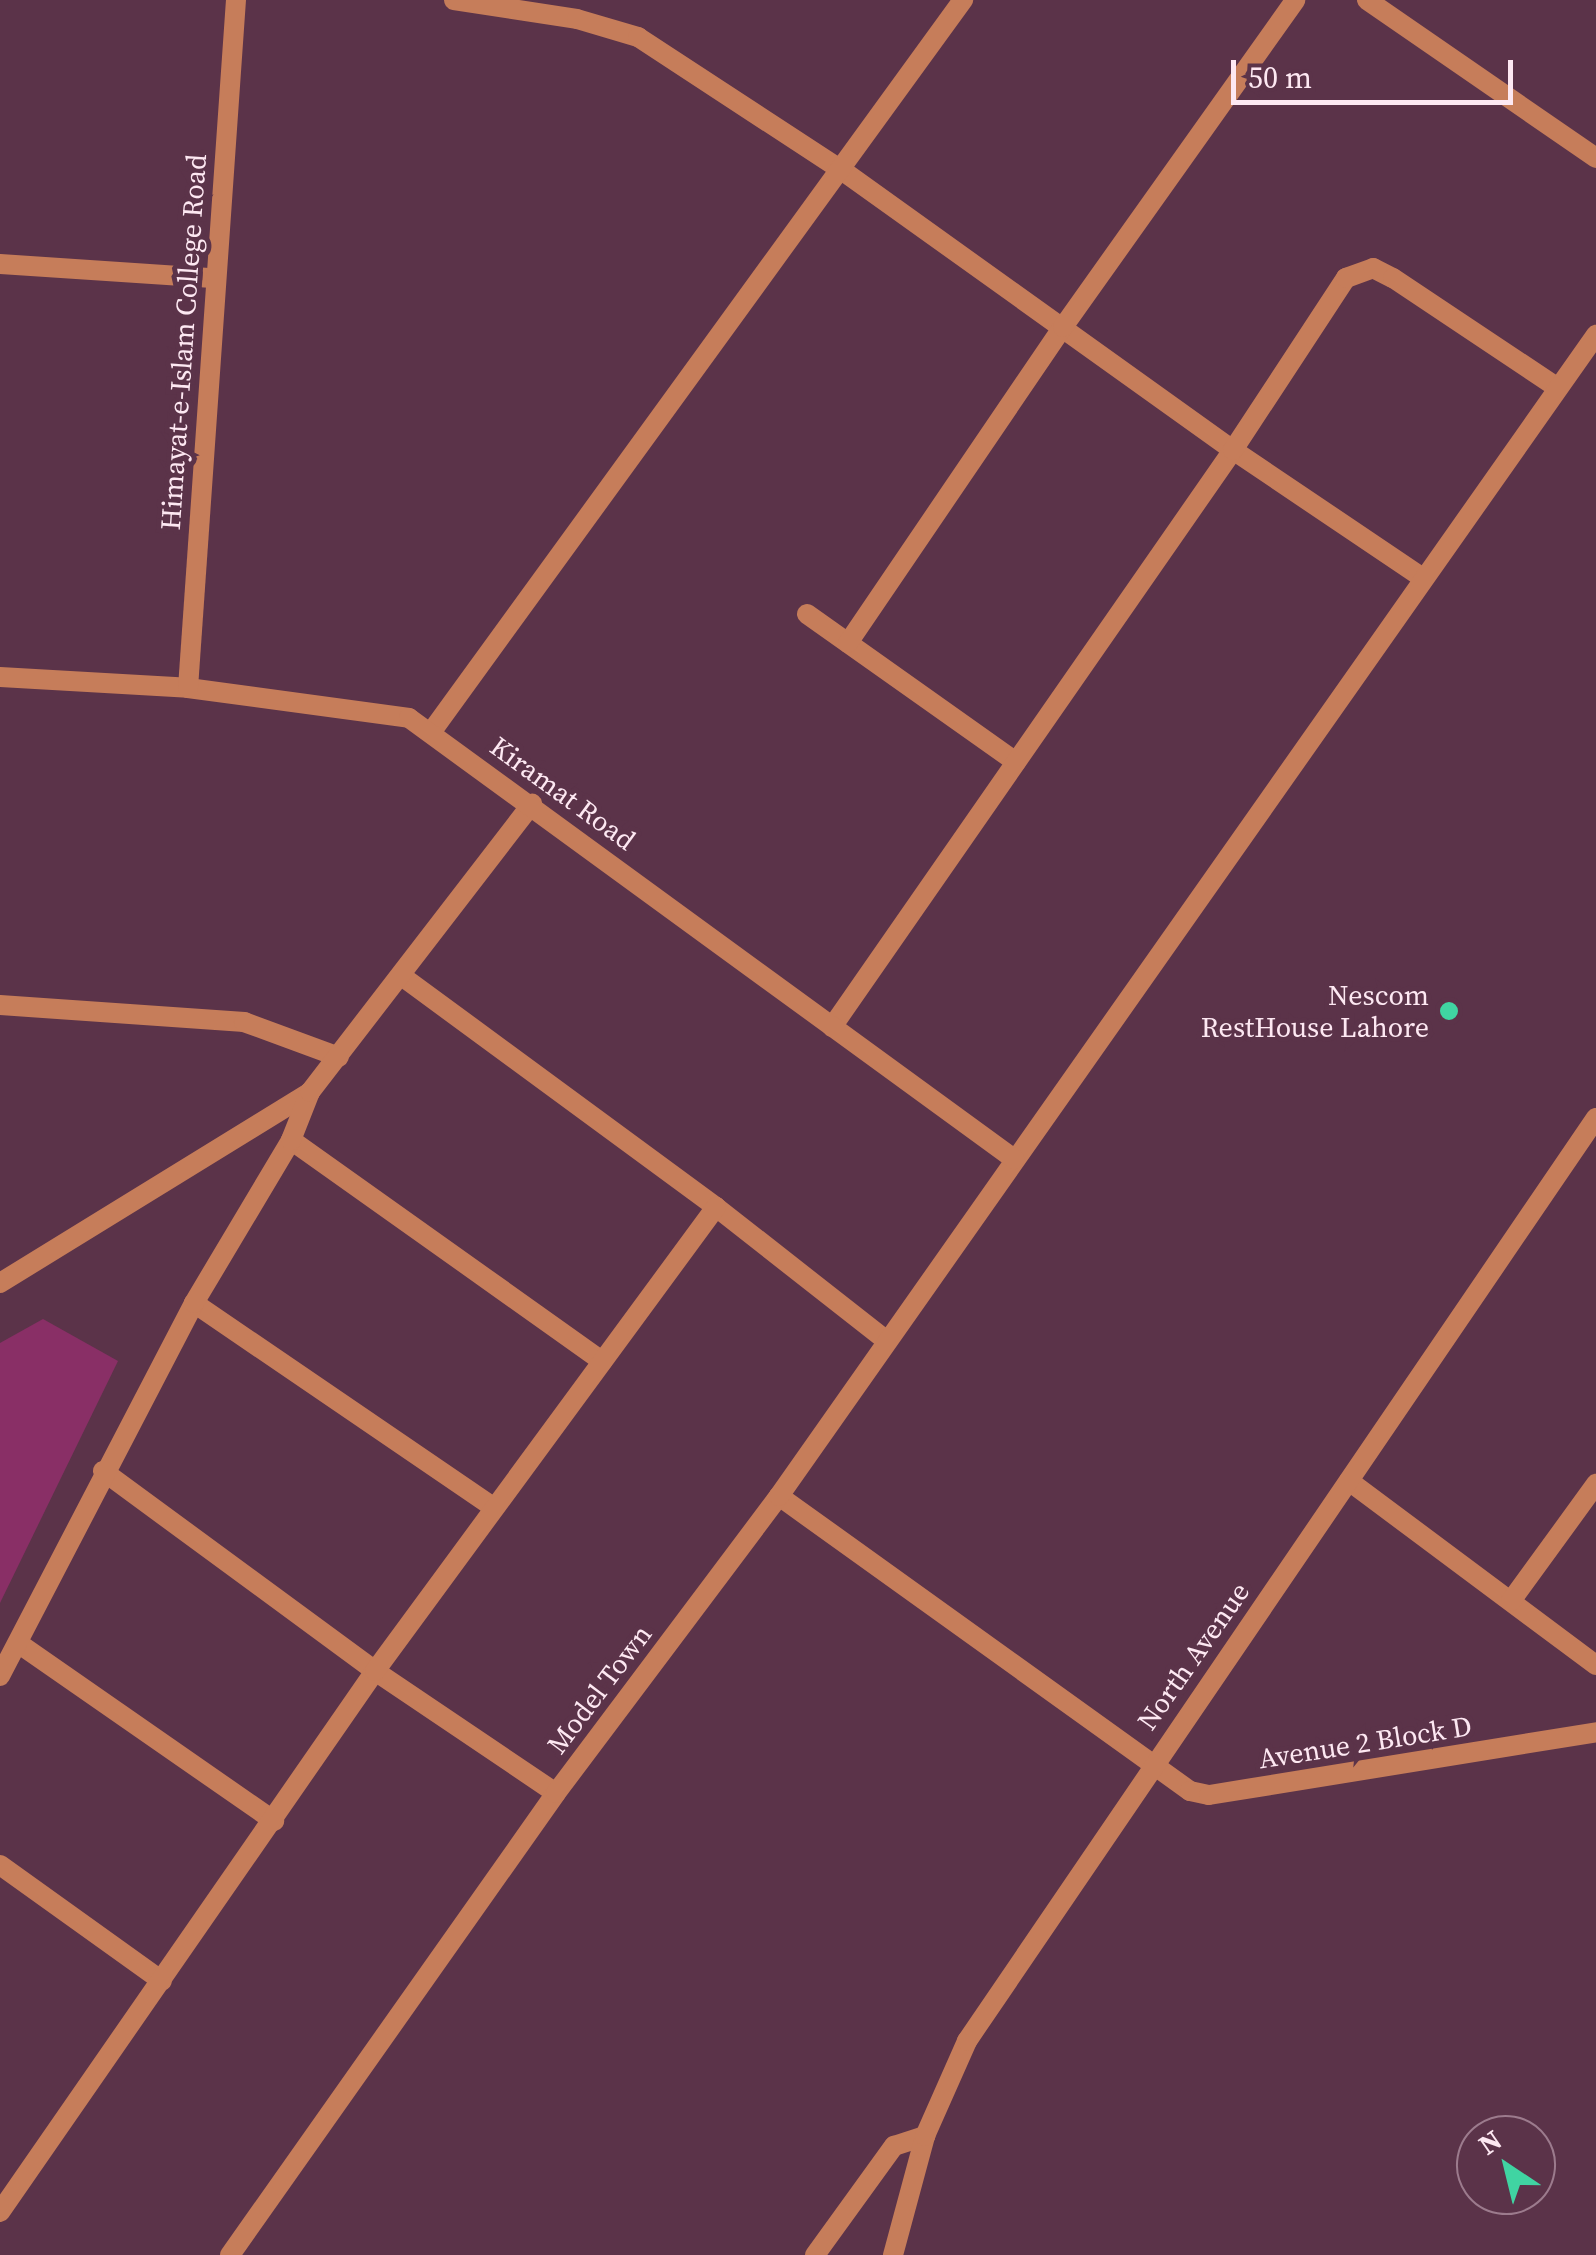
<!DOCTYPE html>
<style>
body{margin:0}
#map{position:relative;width:1596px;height:2255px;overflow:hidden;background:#5b3349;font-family:"Source Serif 4",serif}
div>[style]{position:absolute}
.green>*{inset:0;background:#892f66}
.minor>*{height:20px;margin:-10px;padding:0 10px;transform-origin:10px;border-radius:10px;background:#c67d5a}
.tertiary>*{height:20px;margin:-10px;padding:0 10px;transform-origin:10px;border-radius:10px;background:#c67d5a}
.dots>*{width:28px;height:28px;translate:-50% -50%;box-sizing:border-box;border:5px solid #5b3349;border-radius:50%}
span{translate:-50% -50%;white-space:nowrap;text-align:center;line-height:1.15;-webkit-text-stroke:10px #5b3349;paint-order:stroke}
.street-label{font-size:28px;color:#fde8f2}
.poi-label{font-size:28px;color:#fde8f2}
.right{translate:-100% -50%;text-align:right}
.north{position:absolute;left:1456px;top:2115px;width:100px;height:100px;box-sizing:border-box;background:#5b3349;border:2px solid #9c7b8d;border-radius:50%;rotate:325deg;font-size:28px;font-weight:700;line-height:40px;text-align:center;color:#fde8f2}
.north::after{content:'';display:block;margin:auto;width:35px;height:45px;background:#40d4a2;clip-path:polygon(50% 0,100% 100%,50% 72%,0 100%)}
.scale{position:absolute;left:1231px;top:60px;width:282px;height:45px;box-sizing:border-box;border:5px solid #fde8f2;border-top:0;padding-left:12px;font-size:30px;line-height:35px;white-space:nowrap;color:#fde8f2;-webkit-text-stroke:8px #5b3349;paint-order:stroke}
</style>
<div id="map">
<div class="green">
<i style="clip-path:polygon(43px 1319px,118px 1361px,0 1603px,0 1343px)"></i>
</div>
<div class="minor">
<i style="left:454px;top:0;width:124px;rotate:8.8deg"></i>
<i style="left:577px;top:19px;width:64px;rotate:16.4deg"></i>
<i style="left:638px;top:37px;width:245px;rotate:33.2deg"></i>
<i style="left:843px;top:171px;width:480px;rotate:35.6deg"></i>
<i style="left:1233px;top:450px;width:229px;rotate:34deg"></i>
<i style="left:1367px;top:0;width:278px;rotate:34.6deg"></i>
<i style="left:0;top:264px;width:213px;rotate:3.8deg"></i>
<i style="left:807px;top:614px;width:256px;rotate:35.3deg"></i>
<i style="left:848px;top:643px;width:382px;rotate:-55.8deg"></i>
<i style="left:1063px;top:327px;width:401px;rotate:-54.6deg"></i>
<i style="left:432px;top:731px;width:904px;rotate:-54.01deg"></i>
<i style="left:403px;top:977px;width:388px;rotate:36.3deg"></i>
<i style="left:716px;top:1207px;width:217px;rotate:38.1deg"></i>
<i style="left:0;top:1005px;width:245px;rotate:4deg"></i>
<i style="left:244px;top:1022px;width:101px;rotate:20.2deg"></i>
<i style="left:832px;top:1027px;width:703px;rotate:-55.2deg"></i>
<i style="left:1233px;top:450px;width:206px;rotate:-56.7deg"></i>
<i style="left:1346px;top:278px;width:29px;rotate:-20deg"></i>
<i style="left:1373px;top:268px;width:22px;rotate:27deg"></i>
<i style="left:1393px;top:278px;width:198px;rotate:33.7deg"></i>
<i style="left:291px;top:1140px;width:382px;rotate:35.4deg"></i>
<i style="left:0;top:1283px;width:364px;rotate:-31.6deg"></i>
<i style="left:194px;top:1303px;width:362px;rotate:34.3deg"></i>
<i style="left:103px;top:1471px;width:338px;rotate:36.3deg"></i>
<i style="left:375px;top:1671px;width:218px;rotate:34deg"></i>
<i style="left:1349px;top:1481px;width:308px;rotate:36.7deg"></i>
<i style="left:779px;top:1496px;width:506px;rotate:35.67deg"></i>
<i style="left:1190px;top:1791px;width:19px;rotate:12deg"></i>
<i style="left:1209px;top:1795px;width:392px;rotate:-9.2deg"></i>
<i style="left:1511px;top:1601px;width:145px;rotate:-54deg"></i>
<i style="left:18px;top:1643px;width:312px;rotate:34.8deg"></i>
<i style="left:0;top:1676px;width:420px;rotate:-62.5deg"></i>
<i style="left:194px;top:1303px;width:190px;rotate:-59.2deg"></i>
<i style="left:291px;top:1140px;width:52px;rotate:-68.4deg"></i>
<i style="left:310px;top:1092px;width:364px;rotate:-52.4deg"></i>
<i style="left:0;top:1865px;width:199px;rotate:35.6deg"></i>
<i style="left:0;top:2212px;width:658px;rotate:-55.27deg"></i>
<i style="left:375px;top:1671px;width:576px;rotate:-53.69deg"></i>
<i style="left:230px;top:2255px;width:565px;rotate:-54.79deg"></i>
<i style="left:556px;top:1793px;width:371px;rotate:-53.1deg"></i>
<i style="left:779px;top:1496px;width:1420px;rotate:-54.87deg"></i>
<i style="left:815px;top:2255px;width:135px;rotate:-54.1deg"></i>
<i style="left:894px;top:2146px;width:33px;rotate:-18deg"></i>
</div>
<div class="tertiary">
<i style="left:0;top:677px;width:188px;rotate:3.3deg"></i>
<i style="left:188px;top:688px;width:223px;rotate:7.7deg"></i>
<i style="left:409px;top:718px;width:749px;rotate:36.09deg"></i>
<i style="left:188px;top:688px;width:690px;rotate:-86.01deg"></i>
<i style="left:893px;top:2255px;width:123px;rotate:-74.9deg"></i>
<i style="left:925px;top:2136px;width:104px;rotate:-66.1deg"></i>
<i style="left:967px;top:2041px;width:1117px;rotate:-55.73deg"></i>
</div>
<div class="dots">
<i style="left:1449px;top:1011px;background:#40d4a2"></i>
</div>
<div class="street-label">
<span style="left:183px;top:342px;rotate:-86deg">Himayat-e-Islam College Road</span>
<span style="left:563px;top:793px;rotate:36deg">Kiramat Road</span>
<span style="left:1193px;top:1656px;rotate:-55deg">North Avenue</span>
<span style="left:599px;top:1689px;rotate:-53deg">Model Town</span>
<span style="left:1365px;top:1742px;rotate:-9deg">Avenue 2 Block D</span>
</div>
<div class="poi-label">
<span class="right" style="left:1429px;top:1011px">Nescom<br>RestHouse Lahore</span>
</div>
<div class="north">N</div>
<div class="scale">50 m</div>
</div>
